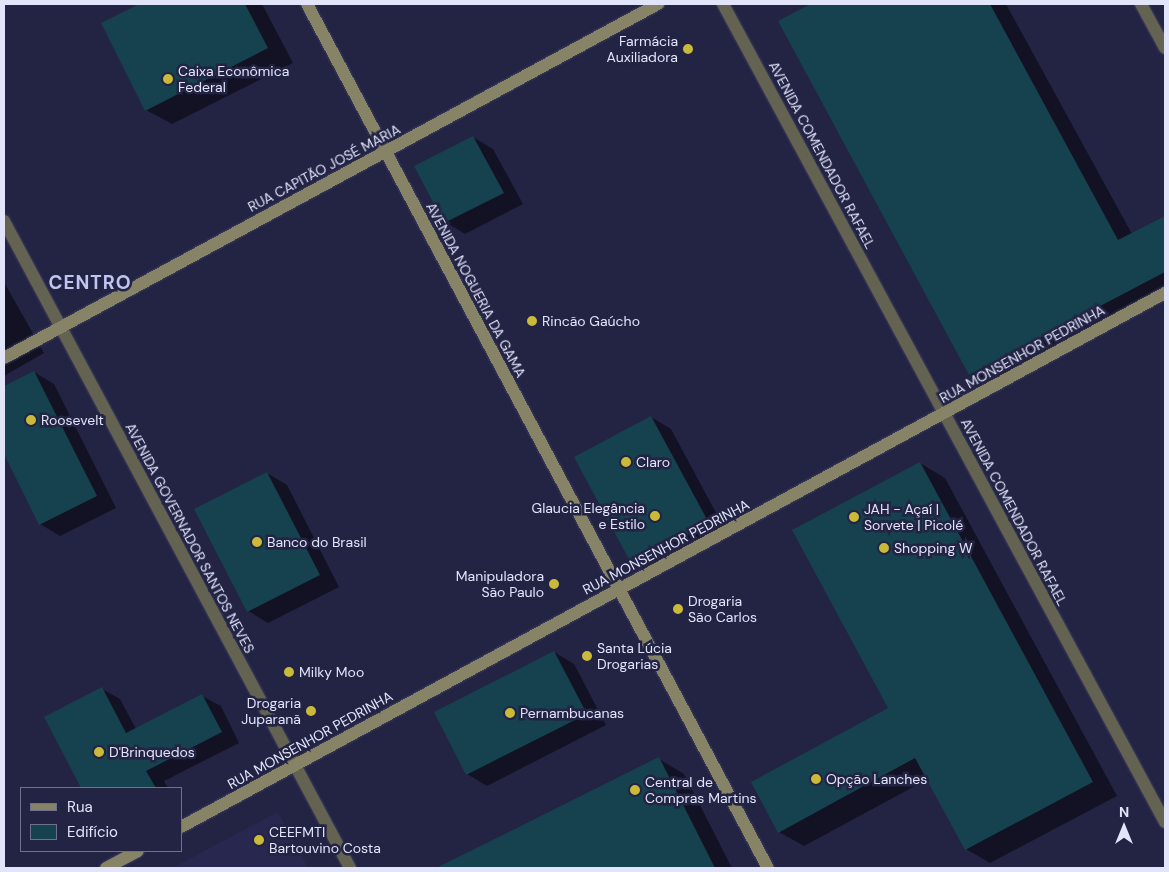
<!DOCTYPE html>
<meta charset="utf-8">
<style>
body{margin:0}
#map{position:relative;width:1169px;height:872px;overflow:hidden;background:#232344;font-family:"DM Sans",sans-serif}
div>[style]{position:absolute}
.built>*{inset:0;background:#28274f}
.shadow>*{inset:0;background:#0007}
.building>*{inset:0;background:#16414e}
.roads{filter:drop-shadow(0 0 1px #3e3e5d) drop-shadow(0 0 1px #3e3e5d)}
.street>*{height:12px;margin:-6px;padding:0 6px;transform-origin:6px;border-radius:6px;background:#646251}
.secondary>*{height:12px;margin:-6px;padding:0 6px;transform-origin:6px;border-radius:6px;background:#878367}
.dots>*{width:14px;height:14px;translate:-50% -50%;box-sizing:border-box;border:2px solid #232344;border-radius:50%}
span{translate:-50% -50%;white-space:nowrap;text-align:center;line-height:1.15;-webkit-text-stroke:5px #232344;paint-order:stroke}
.poi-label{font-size:14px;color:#e2e4fa}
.right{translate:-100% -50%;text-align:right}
.left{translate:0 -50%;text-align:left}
.street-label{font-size:14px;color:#e2e4fa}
.district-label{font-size:19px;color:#c1c4ef;font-weight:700;letter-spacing:1px}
.frame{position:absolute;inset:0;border:5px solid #e2e4fa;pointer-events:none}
.legend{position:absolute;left:20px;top:787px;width:162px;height:65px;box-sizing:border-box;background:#232344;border:1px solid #6f708d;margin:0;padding:6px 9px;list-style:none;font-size:15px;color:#e2e4fa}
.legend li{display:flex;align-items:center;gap:10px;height:25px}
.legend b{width:25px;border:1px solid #6f708d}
.north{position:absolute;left:1099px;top:802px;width:50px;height:50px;-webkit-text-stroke:4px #232344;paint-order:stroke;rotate:0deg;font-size:14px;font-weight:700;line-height:20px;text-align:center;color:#e2e4fa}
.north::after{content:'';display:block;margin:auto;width:18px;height:22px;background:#e2e4fa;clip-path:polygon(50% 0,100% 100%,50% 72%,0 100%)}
</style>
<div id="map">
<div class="built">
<i style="clip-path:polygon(278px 812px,308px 868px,172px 868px)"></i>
</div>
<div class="shadow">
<i style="clip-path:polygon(141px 4px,262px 4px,293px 63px,172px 124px,146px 110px,102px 24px)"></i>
<i style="clip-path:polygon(813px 4px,1006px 4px,1132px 234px,1165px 217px,1165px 299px,995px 389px,970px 374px,779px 22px)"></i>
<i style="clip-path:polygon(473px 137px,493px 149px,523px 204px,465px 234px,445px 222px,416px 167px)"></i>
<i style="clip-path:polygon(4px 282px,44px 353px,4px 376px)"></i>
<i style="clip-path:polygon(34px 372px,54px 384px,116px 508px,60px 536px,40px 524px,4px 451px,4px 387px)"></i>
<i style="clip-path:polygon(651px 417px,671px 429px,728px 535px,653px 575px,633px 564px)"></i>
<i style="clip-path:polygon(920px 463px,945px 478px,1117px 796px,990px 863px,966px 849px,928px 779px,804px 846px,779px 832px,890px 708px)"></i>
<i style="clip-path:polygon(267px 473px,287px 485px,339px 587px,268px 623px,248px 611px)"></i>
<i style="clip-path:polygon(554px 652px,574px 664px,606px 725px,487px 786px,467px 774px)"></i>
<i style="clip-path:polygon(102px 689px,120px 699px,136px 729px,202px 696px,221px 706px,239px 743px,164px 781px,168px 788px,83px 788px,46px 718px)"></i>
<i style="clip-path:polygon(659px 759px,684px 774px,732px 868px,439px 868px)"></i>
</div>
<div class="building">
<i style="clip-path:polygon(139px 4px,245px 4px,268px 48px,145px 111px,101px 23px)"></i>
<i style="clip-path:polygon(810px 4px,990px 4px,1118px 240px,1165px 216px,1165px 272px,969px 375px,778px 21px)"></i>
<i style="clip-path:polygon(473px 136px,504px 193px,444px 223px,414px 166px)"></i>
<i style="clip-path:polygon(34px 371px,97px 496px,39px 525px,4px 454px,4px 386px)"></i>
<i style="clip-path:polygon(651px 416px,709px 523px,632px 565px,574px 457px)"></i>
<i style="clip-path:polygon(920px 462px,1093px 782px,965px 850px,915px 758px,778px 833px,751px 782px,888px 708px,792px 530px)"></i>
<i style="clip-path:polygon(267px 472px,320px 575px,247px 612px,194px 509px)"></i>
<i style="clip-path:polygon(554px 651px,587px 714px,466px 775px,434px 712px)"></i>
<i style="clip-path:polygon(102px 687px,126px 733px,202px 694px,222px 732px,146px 771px,156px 788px,81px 788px,44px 717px)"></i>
<i style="clip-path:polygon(659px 757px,715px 868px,436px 868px,529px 822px)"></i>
</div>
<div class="roads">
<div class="street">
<i style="left:723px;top:4px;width:930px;rotate:61.62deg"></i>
<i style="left:1141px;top:4px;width:50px;rotate:61.4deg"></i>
<i style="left:4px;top:221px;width:734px;rotate:61.86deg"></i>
</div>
<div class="secondary">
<i style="left:307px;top:4px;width:979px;rotate:61.92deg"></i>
<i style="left:4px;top:358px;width:744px;rotate:-28.43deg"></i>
<i style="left:181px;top:827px;width:1120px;rotate:-28.49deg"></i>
<i style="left:106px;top:868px;width:36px;rotate:-28deg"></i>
</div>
</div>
<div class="dots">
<i style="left:688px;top:49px;background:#caba3a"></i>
<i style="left:168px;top:79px;background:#caba3a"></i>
<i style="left:532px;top:321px;background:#caba3a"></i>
<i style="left:31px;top:420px;background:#caba3a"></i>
<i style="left:626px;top:462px;background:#caba3a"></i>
<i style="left:655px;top:516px;background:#caba3a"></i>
<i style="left:854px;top:517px;background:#caba3a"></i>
<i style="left:257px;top:542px;background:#caba3a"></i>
<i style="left:884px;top:548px;background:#caba3a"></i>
<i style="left:554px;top:584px;background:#caba3a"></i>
<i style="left:678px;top:609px;background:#caba3a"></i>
<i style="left:587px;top:656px;background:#caba3a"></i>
<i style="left:289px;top:672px;background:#caba3a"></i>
<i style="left:311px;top:711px;background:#caba3a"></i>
<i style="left:510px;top:713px;background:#caba3a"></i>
<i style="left:99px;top:752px;background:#caba3a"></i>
<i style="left:816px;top:779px;background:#caba3a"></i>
<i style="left:635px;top:790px;background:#caba3a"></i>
<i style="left:259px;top:840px;background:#caba3a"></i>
</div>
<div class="poi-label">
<span class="right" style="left:678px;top:49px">Farmácia<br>Auxiliadora</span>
<span class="left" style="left:178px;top:79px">Caixa Econômica<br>Federal</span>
<span class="left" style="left:542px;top:321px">Rincão Gaúcho</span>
<span class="left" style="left:41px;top:420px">Roosevelt</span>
<span class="left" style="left:636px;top:462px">Claro</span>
<span class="right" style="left:645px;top:516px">Glaucia Elegância<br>e Estilo</span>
<span class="left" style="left:864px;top:517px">JAH - Açaí |<br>Sorvete | Picolé</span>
<span class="left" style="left:267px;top:542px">Banco do Brasil</span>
<span class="left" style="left:894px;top:548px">Shopping W</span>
<span class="right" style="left:544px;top:584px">Manipuladora<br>São Paulo</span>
<span class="left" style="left:688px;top:609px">Drogaria<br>São Carlos</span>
<span class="left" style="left:597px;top:656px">Santa Lúcia<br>Drogarias</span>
<span class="left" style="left:299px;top:672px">Milky Moo</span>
<span class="right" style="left:301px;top:711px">Drogaria<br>Juparanã</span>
<span class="left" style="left:520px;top:713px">Pernambucanas</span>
<span class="left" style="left:109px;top:752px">D'Brinquedos</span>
<span class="left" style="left:826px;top:779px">Opção Lanches</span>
<span class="left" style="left:645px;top:790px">Central de<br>Compras Martins</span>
<span class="left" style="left:269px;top:840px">CEEFMTI<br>Bartouvino Costa</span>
</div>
<div class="street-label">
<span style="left:822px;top:155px;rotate:62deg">AVENIDA COMENDADOR RAFAEL</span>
<span style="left:324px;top:168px;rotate:-28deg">RUA CAPITÃO JOSÉ MARIA</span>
<span style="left:476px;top:290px;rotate:62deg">AVENIDA NOGUERIA DA GAMA</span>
<span style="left:1022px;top:354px;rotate:-29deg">RUA MONSENHOR PEDRINHA</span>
<span style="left:1014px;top:512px;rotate:62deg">AVENIDA COMENDADOR RAFAEL</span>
<span style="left:190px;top:538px;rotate:62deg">AVENIDA GOVERNADOR SANTOS NEVES</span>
<span style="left:666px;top:547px;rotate:-28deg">RUA MONSENHOR PEDRINHA</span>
<span style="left:310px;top:740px;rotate:-29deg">RUA MONSENHOR PEDRINHA</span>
</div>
<div class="district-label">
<span style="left:90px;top:283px">CENTRO</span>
</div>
<div class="frame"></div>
<ul class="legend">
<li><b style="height:6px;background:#878367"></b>Rua</li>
<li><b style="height:14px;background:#16414e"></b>Edifício</li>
</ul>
<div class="north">N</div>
</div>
